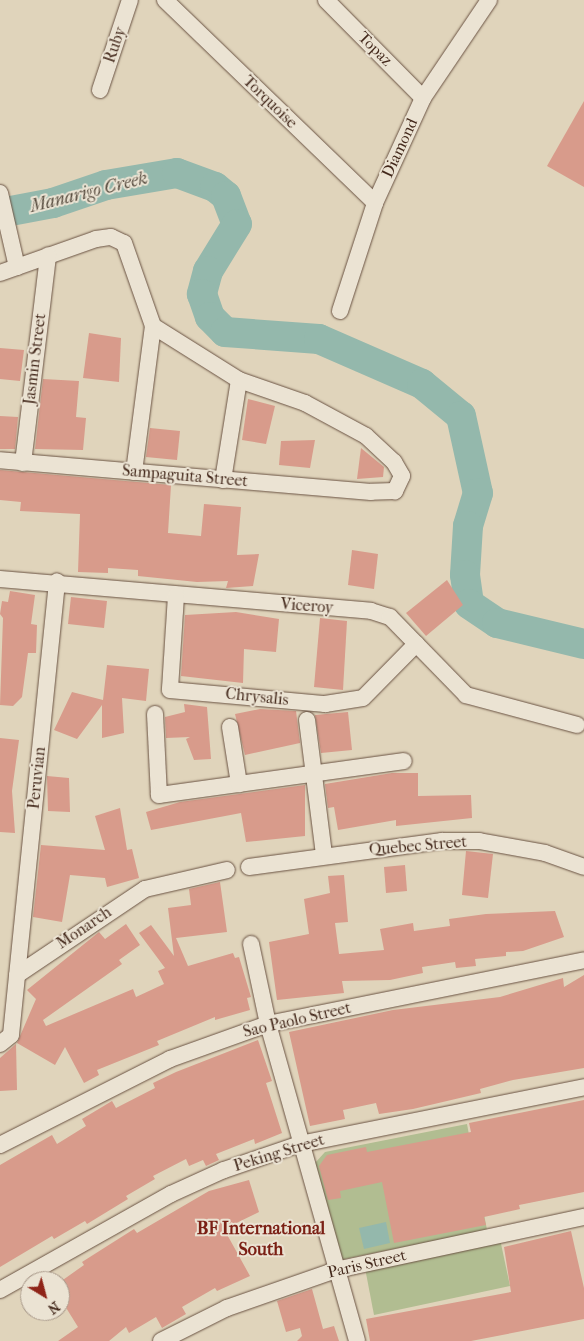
<!DOCTYPE html>
<style>
body{margin:0}
#map{position:relative;width:584px;height:1341px;overflow:hidden;background:#e0d4bb;font-family:"IM FELL French Canon",serif}
div>[style]{position:absolute}
.green>*{inset:0;background:#b1bd91}
.water>*{inset:0;background:#94b8ac}
.river>*{height:30px;margin:-15px;padding:0 15px;transform-origin:15px;border-radius:15px;background:#94b8ac}
.building>*{inset:0;background:#d89b8b}
.roads{filter:drop-shadow(0 0 1px #6a5343) drop-shadow(0 0 1px #6a5343)}
.minor>*{height:16px;margin:-8px;padding:0 8px;transform-origin:8px;border-radius:8px;background:#ebe3d3}
span{translate:-50% -50%;white-space:nowrap;text-align:center;line-height:1.15;-webkit-text-stroke:4px #ebe3d3;paint-order:stroke}
.street-label{font-size:16px;color:#43281b}
.water-label{font-size:18px;color:#574c3f;font-style:italic}
.neighbourhood-label{font-size:18px;color:#7a1f14;font-weight:700}
.north{position:absolute;left:20px;top:1271px;width:50px;height:50px;box-sizing:border-box;background:#ebe3d3;border:1px solid #a89889;border-radius:50%;rotate:143deg;font-size:14px;font-weight:700;line-height:20px;text-align:center;color:#43281b}
.north::after{content:'';display:block;margin:auto;width:18px;height:22px;background:#8f2418;clip-path:polygon(50% 0,100% 100%,50% 72%,0 100%)}
</style>
<div id="map">
<div class="green">
<i style="clip-path:polygon(467px 1124px,487px 1230px,340px 1260px,315px 1163px,325px 1152px)"></i>
<i style="clip-path:polygon(500px 1239px,510px 1286px,374px 1315px,365px 1268px)"></i>
</div>
<div class="water">
<i style="clip-path:polygon(386px 1222px,390px 1243px,364px 1249px,359px 1228px)"></i>
</div>
<div class="river">
<i style="left:0;top:213px;width:54px;rotate:-10.7deg"></i>
<i style="left:53px;top:203px;width:56px;rotate:-18.8deg"></i>
<i style="left:106px;top:185px;width:72px;rotate:-9.6deg"></i>
<i style="left:177px;top:173px;width:40px;rotate:20.2deg"></i>
<i style="left:215px;top:187px;width:14px;rotate:39deg"></i>
<i style="left:226px;top:196px;width:30px;rotate:69deg"></i>
<i style="left:237px;top:224px;width:55px;rotate:121.7deg"></i>
<i style="left:208px;top:271px;width:24px;rotate:105deg"></i>
<i style="left:202px;top:294px;width:24px;rotate:71deg"></i>
<i style="left:210px;top:317px;width:21px;rotate:45deg"></i>
<i style="left:225px;top:332px;width:94px;rotate:4.3deg"></i>
<i style="left:319px;top:339px;width:112px;rotate:23.6deg"></i>
<i style="left:422px;top:384px;width:50px;rotate:39.4deg"></i>
<i style="left:461px;top:416px;width:79px;rotate:77.6deg"></i>
<i style="left:478px;top:493px;width:34px;rotate:107deg"></i>
<i style="left:468px;top:526px;width:49px;rotate:93.5deg"></i>
<i style="left:465px;top:575px;width:29px;rotate:82deg"></i>
<i style="left:469px;top:604px;width:34px;rotate:34deg"></i>
<i style="left:497px;top:623px;width:89px;rotate:13.6deg"></i>
</div>
<div class="building">
<i style="clip-path:polygon(584px 101px,584px 187px,547px 166px)"></i>
<i style="clip-path:polygon(89px 333px,121px 338px,119px 382px,83px 378px)"></i>
<i style="clip-path:polygon(0 348px,24px 350px,20px 381px,0 379px)"></i>
<i style="clip-path:polygon(43px 379px,79px 381px,76px 417px,86px 418px,83px 450px,35px 449px)"></i>
<i style="clip-path:polygon(248px 399px,275px 406px,266px 444px,242px 440px)"></i>
<i style="clip-path:polygon(0 416px,18px 417px,15px 449px,0 449px)"></i>
<i style="clip-path:polygon(150px 428px,180px 431px,177px 460px,146px 457px)"></i>
<i style="clip-path:polygon(315px 440px,310px 468px,279px 465px,281px 441px)"></i>
<i style="clip-path:polygon(361px 448px,384px 467px,383px 477px,357px 479px)"></i>
<i style="clip-path:polygon(0 470px,171px 485px,168px 533px,201px 536px,204px 504px,241px 507px,237px 555px,259px 554px,253px 586px,226px 588px,228px 581px,197px 582px,138px 576px,138px 570px,108px 568px,108px 573px,78px 572px,80px 514px,20px 511px,21px 502px,0 500px)"></i>
<i style="clip-path:polygon(352px 550px,378px 554px,374px 589px,348px 585px)"></i>
<i style="clip-path:polygon(447px 580px,463px 605px,426px 636px,406px 613px)"></i>
<i style="clip-path:polygon(10px 591px,35px 595px,31px 624px,37px 625px,36px 653px,28px 653px,22px 697px,13px 706px,0 705px,3px 618px,0 614px,2px 601px,8px 602px)"></i>
<i style="clip-path:polygon(71px 597px,107px 601px,104px 628px,68px 624px)"></i>
<i style="clip-path:polygon(236px 612px,279px 619px,276px 652px,244px 649px,243px 683px,181px 676px,185px 615px)"></i>
<i style="clip-path:polygon(320px 618px,347px 621px,343px 690px,314px 687px)"></i>
<i style="clip-path:polygon(107px 665px,149px 669px,146px 701px,122px 698px,124px 733px,102px 738px,102px 705px,77px 739px,54px 730px,72px 692px,103px 700px)"></i>
<i style="clip-path:polygon(184px 704px,207px 707px,211px 759px,194px 760px,186px 739px,190px 737px,166px 738px,165px 717px,185px 712px)"></i>
<i style="clip-path:polygon(260px 709px,296px 711px,300px 743px,245px 755px,235px 714px)"></i>
<i style="clip-path:polygon(348px 712px,352px 750px,321px 753px,315px 715px)"></i>
<i style="clip-path:polygon(0 738px,19px 740px,12px 791px,15px 833px,0 832px)"></i>
<i style="clip-path:polygon(392px 773px,418px 773px,418px 796px,471px 795px,472px 818px,396px 826px,396px 820px,338px 830px,334px 807px,328px 808px,325px 784px)"></i>
<i style="clip-path:polygon(47px 776px,69px 778px,70px 812px,48px 811px)"></i>
<i style="clip-path:polygon(305px 785px,305px 836px,246px 842px,241px 813px,151px 830px,146px 812px,180px 802px)"></i>
<i style="clip-path:polygon(120px 808px,127px 850px,132px 849px,139px 878px,107px 887px,105px 878px,70px 875px,62px 922px,33px 917px,41px 845px,105px 850px,95px 816px)"></i>
<i style="clip-path:polygon(466px 851px,493px 854px,488px 898px,462px 895px)"></i>
<i style="clip-path:polygon(405px 865px,407px 891px,386px 893px,384px 867px)"></i>
<i style="clip-path:polygon(344px 875px,348px 922px,335px 923px,339px 954px,384px 950px,380px 929px,413px 923px,414px 931px,450px 926px,449px 919px,486px 914px,555px 911px,564px 937px,523px 951px,506px 952px,506px 956px,475px 959px,476px 966px,456px 968px,455px 962px,422px 967px,423px 973px,390px 980px,342px 981px,344px 993px,277px 1000px,269px 942px,309px 934px,304px 899px,330px 893px,328px 876px)"></i>
<i style="clip-path:polygon(220px 882px,227px 932px,176px 938px,188px 966px,233px 953px,235px 958px,239px 957px,251px 997px,247px 998px,250px 1010px,215px 1020px,215px 1017px,157px 1041px,159px 1045px,97px 1070px,99px 1075px,84px 1083px,65px 1047px,55px 1065px,17px 1043px,36px 999px,27px 990px,99px 932px,105px 939px,126px 924px,140px 945px,119px 960px,122px 964px,43px 1020px,46px 1026px,133px 989px,136px 997px,164px 984px,158px 971px,165px 968px,139px 933px,151px 925px,174px 956px,168px 908px,191px 905px,189px 889px)"></i>
<i style="clip-path:polygon(584px 975px,584px 1068px,513px 1080px,480px 1089px,481px 1093px,413px 1109px,379px 1114px,376px 1103px,343px 1110px,345px 1119px,310px 1126px,289px 1032px,393px 1010px,500px 997px,563px 978px,564px 987px)"></i>
<i style="clip-path:polygon(258px 1040px,272px 1081px,266px 1083px,282px 1133px,255px 1144px,254px 1139px,216px 1154px,219px 1160px,206px 1166px,203px 1160px,189px 1166px,186px 1159px,153px 1176px,155px 1179px,126px 1196px,128px 1199px,87px 1224px,85px 1221px,54px 1239px,52px 1236px,0 1267px,0 1165px,52px 1135px,57px 1144px,86px 1126px,82px 1119px,112px 1101px,116px 1108px,155px 1088px,153px 1083px,176px 1072px)"></i>
<i style="clip-path:polygon(16px 1044px,17px 1090px,0 1091px,0 1058px)"></i>
<i style="clip-path:polygon(584px 1100px,584px 1192px,519px 1205px,520px 1209px,484px 1217px,486px 1225px,394px 1243px,382px 1182px,340px 1191px,341px 1198px,328px 1200px,319px 1166px,327px 1155px,366px 1147px,367px 1152px,471px 1132px,469px 1123px)"></i>
<i style="clip-path:polygon(249px 1180px,259px 1212px,224px 1229px,250px 1276px,217px 1291px,215px 1288px,182px 1307px,186px 1314px,162px 1328px,156px 1317px,129px 1333px,126px 1327px,109px 1341px,58px 1341px,78px 1327px,60px 1298px,60px 1282px,84px 1265px,82px 1262px,134px 1229px,137px 1233px,209px 1191px)"></i>
<i style="clip-path:polygon(571px 1231px,584px 1288px,584px 1319px,471px 1341px,370px 1341px,366px 1319px,511px 1292px,504px 1247px)"></i>
<i style="clip-path:polygon(312px 1289px,323px 1329px,334px 1326px,339px 1341px,297px 1341px,302px 1336px,300px 1328px,286px 1332px,277px 1301px)"></i>
</div>
<div class="roads">
<div class="minor">
<i style="left:165px;top:0;width:292px;rotate:44deg"></i>
<i style="left:326px;top:0;width:138px;rotate:45.3deg"></i>
<i style="left:100px;top:90px;width:95px;rotate:-71.6deg"></i>
<i style="left:0;top:193px;width:76px;rotate:77.1deg"></i>
<i style="left:0;top:273px;width:102px;rotate:-19.5deg"></i>
<i style="left:96px;top:239px;width:15px;rotate:-8deg"></i>
<i style="left:111px;top:237px;width:14px;rotate:25deg"></i>
<i style="left:124px;top:243px;width:88px;rotate:70.7deg"></i>
<i style="left:153px;top:326px;width:102px;rotate:32.1deg"></i>
<i style="left:239px;top:380px;width:70px;rotate:19.2deg"></i>
<i style="left:305px;top:403px;width:69px;rotate:28.4deg"></i>
<i style="left:366px;top:436px;width:38px;rotate:43deg"></i>
<i style="left:394px;top:462px;width:16px;rotate:60deg"></i>
<i style="left:402px;top:476px;width:17px;rotate:115deg"></i>
<i style="left:395px;top:491px;width:24px;rotate:178deg"></i>
<i style="left:371px;top:492px;width:372px;rotate:-175.1deg"></i>
<i style="left:340px;top:311px;width:114px;rotate:-72deg"></i>
<i style="left:375px;top:203px;width:115px;rotate:-65.4deg"></i>
<i style="left:423px;top:98px;width:118px;rotate:-56deg"></i>
<i style="left:23px;top:463px;width:209px;rotate:-83.1deg"></i>
<i style="left:134px;top:472px;width:147px;rotate:-82.6deg"></i>
<i style="left:223px;top:480px;width:101px;rotate:-80.9deg"></i>
<i style="left:0;top:579px;width:372px;rotate:4.9deg"></i>
<i style="left:371px;top:611px;width:20px;rotate:18deg"></i>
<i style="left:390px;top:617px;width:109px;rotate:45.7deg"></i>
<i style="left:466px;top:695px;width:115px;rotate:15.1deg"></i>
<i style="left:176px;top:596px;width:94px;rotate:93.7deg"></i>
<i style="left:170px;top:690px;width:156px;rotate:5.2deg"></i>
<i style="left:325px;top:704px;width:38px;rotate:-9deg"></i>
<i style="left:363px;top:698px;width:76px;rotate:-45.5deg"></i>
<i style="left:155px;top:714px;width:81px;rotate:87.2deg"></i>
<i style="left:159px;top:795px;width:247px;rotate:-7.9deg"></i>
<i style="left:307px;top:720px;width:136px;rotate:82.8deg"></i>
<i style="left:230px;top:727px;width:58px;rotate:81deg"></i>
<i style="left:249px;top:867px;width:195px;rotate:-7.7deg"></i>
<i style="left:442px;top:841px;width:37px"></i>
<i style="left:479px;top:841px;width:67px;rotate:10.3deg"></i>
<i style="left:545px;top:853px;width:41px;rotate:19.7deg"></i>
<i style="left:251px;top:944px;width:82px;rotate:78deg"></i>
<i style="left:268px;top:1024px;width:329px;rotate:74.3deg"></i>
<i style="left:17px;top:975px;width:154px;rotate:-33.9deg"></i>
<i style="left:145px;top:889px;width:84px;rotate:-13deg"></i>
<i style="left:0;top:1044px;width:14px;rotate:-39deg"></i>
<i style="left:11px;top:1035px;width:456px;rotate:-84.2deg"></i>
<i style="left:0;top:1145px;width:191px;rotate:-26.8deg"></i>
<i style="left:170px;top:1059px;width:104px;rotate:-19.7deg"></i>
<i style="left:268px;top:1024px;width:322px;rotate:-11.4deg"></i>
<i style="left:0;top:1290px;width:196px;rotate:-29.3deg"></i>
<i style="left:171px;top:1194px;width:58px;rotate:-24.4deg"></i>
<i style="left:224px;top:1170px;width:80px;rotate:-18.9deg"></i>
<i style="left:300px;top:1144px;width:290px;rotate:-11.3deg"></i>
<i style="left:161px;top:1341px;width:74px;rotate:-26.6deg"></i>
<i style="left:227px;top:1308px;width:115px;rotate:-19.2deg"></i>
<i style="left:336px;top:1270px;width:254px;rotate:-12.1deg"></i>
</div>
</div>
<div class="street-label">
<span style="left:115px;top:45px;rotate:-71deg">Ruby</span>
<span style="left:375px;top:49px;rotate:45deg">Topaz</span>
<span style="left:270px;top:102px;rotate:44deg">Torquoise</span>
<span style="left:400px;top:148px;rotate:-65deg">Diamond</span>
<span style="left:35px;top:359px;rotate:-83deg">Jasmin Street</span>
<span style="left:185px;top:476px;rotate:5deg">Sampaguita Street</span>
<span style="left:307px;top:606px;rotate:4deg">Viceroy</span>
<span style="left:257px;top:697px;rotate:6deg">Chrysalis</span>
<span style="left:37px;top:778px;rotate:-84deg">Peruvian</span>
<span style="left:418px;top:846px;rotate:-5deg">Quebec Street</span>
<span style="left:84px;top:928px;rotate:-34deg">Monarch</span>
<span style="left:297px;top:1020px;rotate:-13deg">Sao Paolo Street</span>
<span style="left:279px;top:1153px;rotate:-17deg">Peking Street</span>
<span style="left:367px;top:1264px;rotate:-13deg">Paris Street</span>
</div>
<div class="water-label">
<span style="left:89px;top:193px;rotate:-14deg">Manarigo Creek</span>
</div>
<div class="neighbourhood-label">
<span style="left:261px;top:1240px">BF International<br>South</span>
</div>
<div class="north">N</div>
</div>
